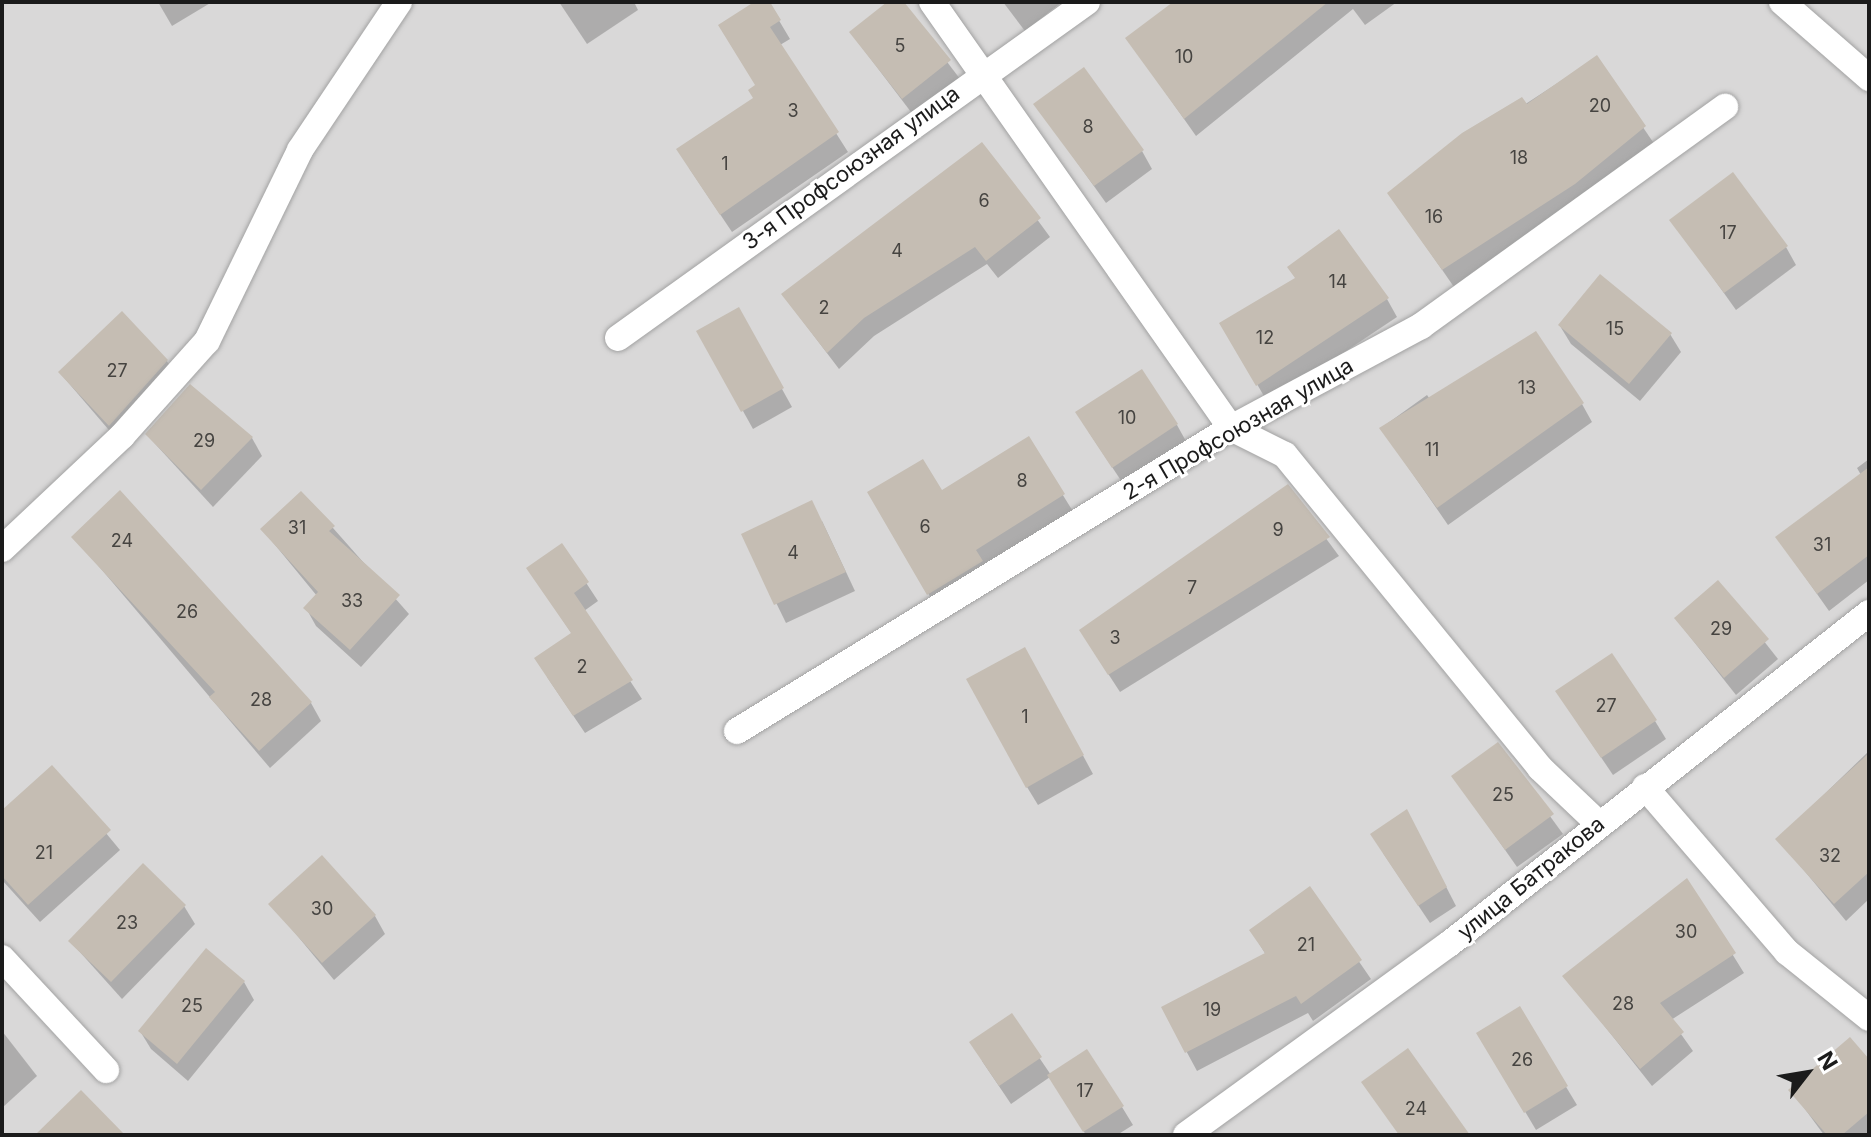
<!DOCTYPE html>
<meta charset="utf-8">
<style>
body{margin:0}
#map{position:relative;width:1871px;height:1137px;overflow:hidden;background:#eeebe0;font-family:Inter,sans-serif}
div>[style]{position:absolute}
.residential>*{inset:0;background:#d9d8d8}
.shadow>*{inset:0;background:#0003}
.building>*{inset:0;background:#c5bdb3}
.roads{filter:drop-shadow(0 0 2px #a2a2a2) drop-shadow(0 0 2px #a2a2a2)}
.street>*{height:26px;margin:-13px;padding:0 13px;transform-origin:13px;border-radius:13px;background:#fff}
span{translate:-50% -50%;white-space:nowrap;text-align:center;line-height:1.15;-webkit-text-stroke:6px #fff;paint-order:stroke}
.number-label{font-size:18px;color:#464441}
.number-label span{-webkit-text-stroke-width:0}
.street-label{font-size:22px;color:#1b1b1b}
.frame{position:absolute;inset:0;border:4px solid #1b1b1b;pointer-events:none}
.north{position:absolute;left:1767px;top:1033px;width:80px;height:80px;-webkit-text-stroke:6px #fff;paint-order:stroke;rotate:59deg;font-size:22px;font-weight:700;line-height:32px;text-align:center;color:#1b1b1b}
.north::after{content:'';display:block;margin:auto;width:28px;height:36px;background:#1b1b1b;clip-path:polygon(50% 0,100% 100%,50% 72%,0 100%)}
</style>
<div id="map">
<div class="residential">
<i style="clip-path:polygon(2px 2px,1869px 2px,1869px 1135px,2px 1135px)"></i>
</div>
<div class="shadow">
<i style="clip-path:polygon(158px 2px,212px 2px,172px 26px)"></i>
<i style="clip-path:polygon(559px 2px,634px 2px,638px 10px,587px 44px)"></i>
<i style="clip-path:polygon(758px 2px,768px 2px,790px 39px,780px 45px,848px 152px,732px 232px,689px 168px,755px 98px)"></i>
<i style="clip-path:polygon(890px 2px,902px 2px,960px 79px,914px 116px,851px 33px)"></i>
<i style="clip-path:polygon(1003px 2px,1062px 2px,1025px 31px)"></i>
<i style="clip-path:polygon(1176px 2px,1397px 2px,1365px 25px,1353px 9px,1196px 136px,1127px 38px)"></i>
<i style="clip-path:polygon(1596px 58px,1655px 145px,1454px 287px,1389px 193px)"></i>
<i style="clip-path:polygon(1036px 105px,1142px 151px,1152px 169px,1106px 203px)"></i>
<i style="clip-path:polygon(982px 144px,1050px 237px,998px 278px,987px 264px,874px 336px,839px 369px,783px 295px)"></i>
<i style="clip-path:polygon(1672px 220px,1786px 247px,1796px 265px,1736px 310px)"></i>
<i style="clip-path:polygon(1296px 280px,1387px 299px,1397px 317px,1268px 403px,1222px 324px)"></i>
<i style="clip-path:polygon(738px 310px,792px 407px,753px 429px,699px 332px)"></i>
<i style="clip-path:polygon(1560px 326px,1670px 334px,1681px 352px,1640px 401px,1571px 344px)"></i>
<i style="clip-path:polygon(167px 361px,177px 380px,120px 443px,60px 373px)"></i>
<i style="clip-path:polygon(190px 386px,252px 438px,262px 456px,213px 507px,147px 435px)"></i>
<i style="clip-path:polygon(1427px 395px,1432px 402px,1582px 404px,1592px 422px,1448px 525px,1381px 428px)"></i>
<i style="clip-path:polygon(1177px 425px,1187px 443px,1124px 485px,1088px 431px)"></i>
<i style="clip-path:polygon(1028px 439px,1074px 513px,939px 612px,869px 492px,941px 493px)"></i>
<i style="clip-path:polygon(1869px 459px,1869px 580px,1829px 611px,1777px 537px,1861px 475px,1857px 468px)"></i>
<i style="clip-path:polygon(1288px 487px,1339px 556px,1120px 692px,1092px 649px)"></i>
<i style="clip-path:polygon(822px 521px,855px 591px,786px 623px,743px 535px)"></i>
<i style="clip-path:polygon(333px 528px,409px 614px,361px 667px,316px 626px,306px 608px,317px 596px,262px 529px)"></i>
<i style="clip-path:polygon(74px 537px,311px 703px,321px 721px,270px 768px)"></i>
<i style="clip-path:polygon(562px 546px,598px 601px,584px 611px,642px 699px,585px 733px,547px 677px,572px 634px,529px 569px)"></i>
<i style="clip-path:polygon(1718px 583px,1778px 659px,1736px 695px,1676px 619px)"></i>
<i style="clip-path:polygon(1035px 667px,1093px 774px,1038px 805px,1027px 787px)"></i>
<i style="clip-path:polygon(1569px 710px,1655px 721px,1666px 739px,1613px 775px)"></i>
<i style="clip-path:polygon(1498px 745px,1563px 834px,1517px 867px,1454px 777px)"></i>
<i style="clip-path:polygon(1869px 751px,1869px 899px,1846px 921px,1778px 839px)"></i>
<i style="clip-path:polygon(52px 768px,120px 850px,40px 922px,2px 880px,2px 813px)"></i>
<i style="clip-path:polygon(1417px 830px,1456px 906px,1430px 923px,1383px 853px)"></i>
<i style="clip-path:polygon(1687px 881px,1744px 973px,1671px 1020px,1693px 1051px,1652px 1086px,1565px 976px)"></i>
<i style="clip-path:polygon(1309px 889px,1371px 979px,1313px 1021px,1308px 1013px,1197px 1071px,1163px 1008px,1266px 955px,1251px 930px)"></i>
<i style="clip-path:polygon(271px 904px,375px 916px,385px 934px,334px 980px)"></i>
<i style="clip-path:polygon(184px 906px,195px 924px,122px 999px,70px 941px)"></i>
<i style="clip-path:polygon(244px 982px,254px 1000px,188px 1081px,151px 1049px,140px 1031px)"></i>
<i style="clip-path:polygon(1519px 1009px,1577px 1105px,1536px 1130px,1479px 1034px)"></i>
<i style="clip-path:polygon(1011px 1016px,1051px 1075px,1122px 1107px,1133px 1125px,1117px 1135px,1086px 1135px,1050px 1077px,1011px 1104px,982px 1061px)"></i>
<i style="clip-path:polygon(2px 1031px,37px 1076px,2px 1108px)"></i>
<i style="clip-path:polygon(1869px 1062px,1869px 1135px,1824px 1135px,1791px 1090px)"></i>
</div>
<div class="building">
<i style="clip-path:polygon(754px 2px,770px 2px,781px 20px,770px 27px,839px 132px,720px 215px,676px 149px,753px 98px,748px 90px,755px 85px,718px 25px)"></i>
<i style="clip-path:polygon(887px 2px,904px 2px,951px 60px,902px 99px,849px 32px)"></i>
<i style="clip-path:polygon(1173px 2px,1328px 2px,1184px 119px,1125px 38px)"></i>
<i style="clip-path:polygon(1597px 55px,1646px 126px,1575px 184px,1442px 270px,1387px 193px,1462px 133px,1522px 97px,1527px 104px)"></i>
<i style="clip-path:polygon(1084px 67px,1144px 150px,1094px 186px,1033px 104px)"></i>
<i style="clip-path:polygon(982px 142px,1041px 218px,986px 261px,975px 247px,864px 318px,827px 353px,781px 294px)"></i>
<i style="clip-path:polygon(1733px 172px,1788px 246px,1724px 293px,1669px 220px)"></i>
<i style="clip-path:polygon(1339px 229px,1389px 298px,1256px 386px,1219px 323px,1295px 278px,1287px 267px)"></i>
<i style="clip-path:polygon(1600px 274px,1672px 333px,1629px 384px,1558px 325px)"></i>
<i style="clip-path:polygon(739px 307px,784px 388px,741px 412px,696px 331px)"></i>
<i style="clip-path:polygon(122px 311px,168px 360px,109px 426px,58px 372px)"></i>
<i style="clip-path:polygon(1536px 331px,1584px 403px,1437px 508px,1379px 428px)"></i>
<i style="clip-path:polygon(1142px 369px,1178px 424px,1112px 468px,1075px 412px)"></i>
<i style="clip-path:polygon(190px 384px,253px 437px,201px 490px,145px 434px)"></i>
<i style="clip-path:polygon(1029px 436px,1065px 494px,976px 550px,983px 561px,927px 595px,867px 492px,923px 459px,942px 490px)"></i>
<i style="clip-path:polygon(1869px 467px,1869px 555px,1817px 594px,1775px 537px)"></i>
<i style="clip-path:polygon(1288px 484px,1330px 537px,1108px 675px,1079px 630px)"></i>
<i style="clip-path:polygon(120px 490px,312px 702px,259px 751px,209px 697px,215px 692px,71px 537px)"></i>
<i style="clip-path:polygon(301px 491px,335px 526px,329px 531px,400px 595px,350px 650px,303px 608px,318px 592px,260px 529px)"></i>
<i style="clip-path:polygon(812px 500px,846px 572px,774px 605px,741px 534px)"></i>
<i style="clip-path:polygon(562px 543px,589px 582px,574px 593px,633px 680px,573px 716px,534px 658px,571px 633px,526px 568px)"></i>
<i style="clip-path:polygon(1718px 580px,1769px 639px,1724px 678px,1674px 618px)"></i>
<i style="clip-path:polygon(1025px 647px,1084px 755px,1026px 788px,966px 679px)"></i>
<i style="clip-path:polygon(1612px 653px,1657px 720px,1601px 758px,1555px 691px)"></i>
<i style="clip-path:polygon(1498px 742px,1554px 814px,1505px 850px,1451px 776px)"></i>
<i style="clip-path:polygon(1869px 753px,1869px 872px,1834px 904px,1775px 839px)"></i>
<i style="clip-path:polygon(52px 765px,111px 830px,28px 905px,2px 876px,2px 810px)"></i>
<i style="clip-path:polygon(1407px 809px,1447px 887px,1418px 906px,1370px 834px)"></i>
<i style="clip-path:polygon(322px 855px,376px 915px,322px 963px,268px 904px)"></i>
<i style="clip-path:polygon(143px 863px,186px 905px,111px 982px,68px 941px)"></i>
<i style="clip-path:polygon(1687px 878px,1736px 953px,1660px 1003px,1684px 1032px,1640px 1069px,1562px 976px)"></i>
<i style="clip-path:polygon(1310px 886px,1362px 960px,1301px 1004px,1296px 996px,1185px 1053px,1161px 1007px,1265px 953px,1249px 930px)"></i>
<i style="clip-path:polygon(206px 948px,245px 981px,177px 1064px,138px 1031px)"></i>
<i style="clip-path:polygon(1520px 1006px,1568px 1086px,1524px 1113px,1476px 1033px)"></i>
<i style="clip-path:polygon(1012px 1013px,1042px 1057px,999px 1086px,969px 1042px)"></i>
<i style="clip-path:polygon(1850px 1037px,1869px 1059px,1869px 1112px,1842px 1135px,1827px 1135px,1788px 1090px)"></i>
<i style="clip-path:polygon(1408px 1048px,1470px 1135px,1399px 1135px,1361px 1082px)"></i>
<i style="clip-path:polygon(1087px 1049px,1124px 1106px,1083px 1132px,1047px 1075px)"></i>
<i style="clip-path:polygon(81px 1090px,125px 1135px,35px 1135px)"></i>
</div>
<div class="roads">
<div class="street">
<i style="left:932px;top:2px;width:520px;rotate:54.94deg"></i>
<i style="left:1231px;top:428px;width:60px;rotate:26.6deg"></i>
<i style="left:1285px;top:455px;width:404px;rotate:50.8deg"></i>
<i style="left:1540px;top:768px;width:81px;rotate:43.5deg"></i>
<i style="left:1782px;top:2px;width:116px;rotate:41.1deg"></i>
<i style="left:618px;top:338px;width:577px;rotate:-35.62deg"></i>
<i style="left:2px;top:549px;width:165px;rotate:-43.3deg"></i>
<i style="left:122px;top:436px;width:127px;rotate:-48.2deg"></i>
<i style="left:207px;top:341px;width:212px;rotate:-64deg"></i>
<i style="left:300px;top:150px;width:178px;rotate:-56.2deg"></i>
<i style="left:737px;top:731px;width:580px;rotate:-31.52deg"></i>
<i style="left:1231px;top:428px;width:216px;rotate:-28.2deg"></i>
<i style="left:1421px;top:326px;width:375px;rotate:-35.8deg"></i>
<i style="left:1645px;top:787px;width:218px;rotate:49.3deg"></i>
<i style="left:1787px;top:952px;width:105px;rotate:38.8deg"></i>
<i style="left:2px;top:958px;width:153px;rotate:47.1deg"></i>
<i style="left:1186px;top:1135px;width:325px;rotate:-36deg"></i>
<i style="left:1449px;top:944px;width:535px;rotate:-38.24deg"></i>
</div>
</div>
<div class="number-label">
<span style="left:900px;top:46px">5</span>
<span style="left:1184px;top:57px">10</span>
<span style="left:1600px;top:106px">20</span>
<span style="left:793px;top:111px">3</span>
<span style="left:1088px;top:127px">8</span>
<span style="left:1519px;top:158px">18</span>
<span style="left:725px;top:164px">1</span>
<span style="left:984px;top:201px">6</span>
<span style="left:1434px;top:217px">16</span>
<span style="left:1728px;top:233px">17</span>
<span style="left:897px;top:251px">4</span>
<span style="left:1338px;top:282px">14</span>
<span style="left:824px;top:308px">2</span>
<span style="left:1615px;top:329px">15</span>
<span style="left:1265px;top:338px">12</span>
<span style="left:117px;top:371px">27</span>
<span style="left:1527px;top:388px">13</span>
<span style="left:1127px;top:418px">10</span>
<span style="left:204px;top:441px">29</span>
<span style="left:1432px;top:450px">11</span>
<span style="left:1022px;top:481px">8</span>
<span style="left:925px;top:527px">6</span>
<span style="left:297px;top:528px">31</span>
<span style="left:1278px;top:530px">9</span>
<span style="left:122px;top:541px">24</span>
<span style="left:1822px;top:545px">31</span>
<span style="left:793px;top:553px">4</span>
<span style="left:1192px;top:588px">7</span>
<span style="left:352px;top:601px">33</span>
<span style="left:187px;top:612px">26</span>
<span style="left:1721px;top:629px">29</span>
<span style="left:1115px;top:638px">3</span>
<span style="left:582px;top:667px">2</span>
<span style="left:261px;top:700px">28</span>
<span style="left:1606px;top:706px">27</span>
<span style="left:1025px;top:717px">1</span>
<span style="left:1503px;top:795px">25</span>
<span style="left:44px;top:853px">21</span>
<span style="left:1830px;top:856px">32</span>
<span style="left:322px;top:909px">30</span>
<span style="left:127px;top:923px">23</span>
<span style="left:1686px;top:932px">30</span>
<span style="left:1306px;top:945px">21</span>
<span style="left:1623px;top:1004px">28</span>
<span style="left:192px;top:1006px">25</span>
<span style="left:1212px;top:1010px">19</span>
<span style="left:1522px;top:1060px">26</span>
<span style="left:1085px;top:1091px">17</span>
<span style="left:1416px;top:1109px">24</span>
</div>
<div class="street-label">
<span style="left:851px;top:168px;rotate:-36deg">3-я Профсоюзная улица</span>
<span style="left:1238px;top:429px;rotate:-30deg">2-я Профсоюзная улица</span>
<span style="left:1531px;top:878px;rotate:-39deg">улица Батракова</span>
</div>
<div class="frame"></div>
<div class="north">N</div>
</div>
